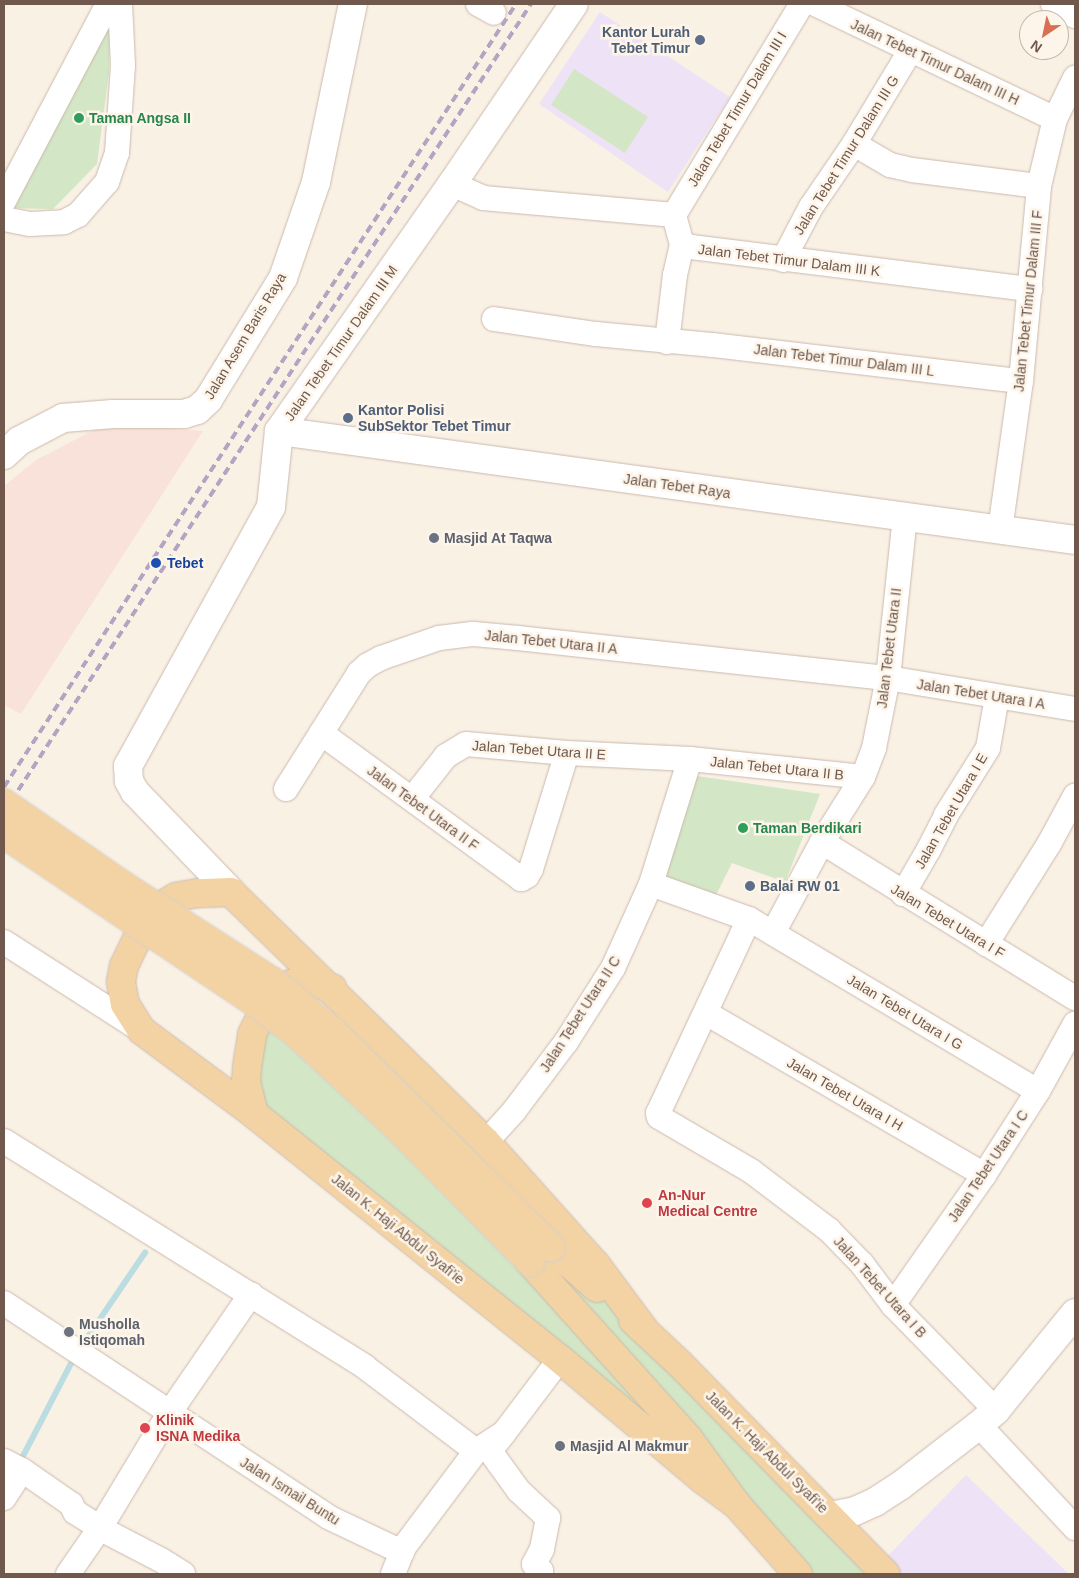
<!DOCTYPE html>
<style>
body{margin:0}
#map{position:relative;width:1079px;height:1578px;overflow:hidden;background:#faf1e5;font-family:Arial,sans-serif}
div>[style]{position:absolute}
.commercial>*{inset:0;background:#f9e2d9}
.education>*{inset:0;background:#eee2f6}
.green>*{inset:0;background:#d3e6c5}
.stream>*{height:5.5px;margin:-2.75px;padding:0 2.75px;transform-origin:2.75px;border-radius:2.75px;background:#bbdde2}
.roads{filter:drop-shadow(0 0 1px #cab9ac) drop-shadow(0 0 1px #cab9ac)}
.minor>*{height:24px;margin:-12px;padding:0 12px;transform-origin:12px;border-radius:12px;background:#fff}
.tertiary>*{height:28px;margin:-14px;padding:0 14px;transform-origin:14px;border-radius:14px;background:#fff}
.secondary>*{height:28px;margin:-14px;padding:0 14px;transform-origin:14px;border-radius:14px;background:#fff}
.primary>*{height:28px;margin:-14px;padding:0 14px;transform-origin:14px;border-radius:14px;background:#f3d3a3}
.rail>*{height:4px;margin-top:-2px;transform-origin:0;background:repeating-linear-gradient(90deg,#b4a4c2 0 8px,transparent 0 13px)}
.bridges{filter:drop-shadow(0 0 1px #d7d0cd) drop-shadow(0 0 1px #d7d0cd)}
.primary-bridge>*{height:28px;margin:-14px;padding:0 14px;transform-origin:14px;border-radius:14px;background:#f3d3a3}
.dots>*{width:14px;height:14px;translate:-50% -50%;box-sizing:border-box;border:2px solid #fdf5ea;border-radius:50%}
span{translate:-50% -50%;white-space:nowrap;text-align:center;line-height:1.15;-webkit-text-stroke:5px #fdf5ea;paint-order:stroke}
.service-label{font-size:14px;color:#4e5e75;font-weight:700}
.right{translate:-100% -50%;text-align:right}
.left{translate:0 -50%;text-align:left}
.street-label{font-size:14px;color:#70584c}
.leisure-label{font-size:14px;color:#27864d;font-weight:700}
.worship-label{font-size:14px;color:#5b616d;font-weight:700}
.transit-label{font-size:14px;color:#164399;font-weight:700}
.health-label{font-size:14px;color:#be3a42;font-weight:700}
.frame{position:absolute;inset:0;border:5px solid #70584c;pointer-events:none}
.north{position:absolute;left:1019px;top:10px;width:50px;height:50px;box-sizing:border-box;background:#fdf5ea;border:1px solid #c5b6ab;border-radius:50%;rotate:214deg;font-size:14px;font-weight:700;line-height:20px;text-align:center;color:#70584c}
.north::after{content:'';display:block;margin:auto;width:18px;height:22px;background:#d96e54;clip-path:polygon(50% 0,100% 100%,50% 72%,0 100%)}
</style>
<div id="map">
<div class="commercial">
<i style="clip-path:polygon(107px 423px,203px 431px,21px 714px,4px 705px,4px 486px,36px 460px)"></i>
</div>
<div class="education">
<i style="clip-path:polygon(600px 12px,730px 97px,668px 192px,539px 104px)"></i>
<i style="clip-path:polygon(966px 1475px,1069px 1574px,887px 1574px,879px 1565px)"></i>
</div>
<div class="green">
<i style="clip-path:polygon(110px 21px,109px 72px,97px 164px,53px 209px,5px 208px)"></i>
<i style="clip-path:polygon(574px 69px,648px 117px,625px 153px,551px 105px)"></i>
<i style="clip-path:polygon(697px 776px,820px 794px,785px 882px,732px 863px,715px 897px,663px 879px)"></i>
<i style="clip-path:polygon(257px 1019px,551px 1248px,646px 1332px,886px 1574px,800px 1574px,248px 1092px)"></i>
</div>
<div class="stream">
<i style="left:81px;top:1347px;width:114px;rotate:-55.8deg"></i>
<i style="left:19px;top:1464px;width:122px;rotate:-62.6deg"></i>
</div>
<div class="roads">
<div class="minor">
<i style="left:478px;top:4px;width:18px;rotate:29deg"></i>
<i style="left:815px;top:4px;width:266px;rotate:25.6deg"></i>
<i style="left:1053px;top:4px;width:25px;rotate:29deg"></i>
<i style="left:854px;top:144px;width:42px;rotate:30.3deg"></i>
<i style="left:890px;top:165px;width:23px;rotate:13deg"></i>
<i style="left:912px;top:170px;width:128px;rotate:7.2deg"></i>
<i style="left:452px;top:184px;width:34px;rotate:24deg"></i>
<i style="left:483px;top:198px;width:192px;rotate:5.1deg"></i>
<i style="left:4px;top:201px;width:223px;rotate:-62.2deg"></i>
<i style="left:674px;top:215px;width:30px;rotate:75deg"></i>
<i style="left:682px;top:244px;width:9px;rotate:18deg"></i>
<i style="left:691px;top:247px;width:342px;rotate:7.1deg"></i>
<i style="left:674px;top:215px;width:247px;rotate:-58.8deg"></i>
<i style="left:4px;top:219px;width:26px;rotate:11deg"></i>
<i style="left:30px;top:224px;width:34px;rotate:-3deg"></i>
<i style="left:64px;top:222px;width:16px;rotate:-27deg"></i>
<i style="left:78px;top:215px;width:44px;rotate:-48.7deg"></i>
<i style="left:107px;top:182px;width:31px;rotate:-71deg"></i>
<i style="left:117px;top:153px;width:88px;rotate:-86.1deg"></i>
<i style="left:123px;top:65px;width:61px;rotate:-92.8deg"></i>
<i style="left:783px;top:260px;width:60px;rotate:-62.2deg"></i>
<i style="left:811px;top:207px;width:76px;rotate:-55.7deg"></i>
<i style="left:854px;top:144px;width:109px;rotate:-58.9deg"></i>
<i style="left:494px;top:319px;width:103px;rotate:8.4deg"></i>
<i style="left:596px;top:334px;width:118px;rotate:5.4deg"></i>
<i style="left:713px;top:345px;width:310px;rotate:6.7deg"></i>
<i style="left:667px;top:342px;width:67px;rotate:-83.2deg"></i>
<i style="left:675px;top:275px;width:32px;rotate:-77deg"></i>
<i style="left:1000px;top:530px;width:150px;rotate:-82deg"></i>
<i style="left:1021px;top:381px;width:196px;rotate:-84.7deg"></i>
<i style="left:1039px;top:186px;width:69px;rotate:-76.6deg"></i>
<i style="left:1055px;top:119px;width:46px;rotate:-64deg"></i>
<i style="left:321px;top:733px;width:248px;rotate:36.1deg"></i>
<i style="left:521px;top:879px;width:7px;rotate:-27deg"></i>
<i style="left:527px;top:876px;width:8px;rotate:-60deg"></i>
<i style="left:531px;top:869px;width:121px;rotate:-72.8deg"></i>
<i style="left:286px;top:789px;width:137px;rotate:-57.8deg"></i>
<i style="left:359px;top:673px;width:12px;rotate:-42deg"></i>
<i style="left:368px;top:665px;width:15px;rotate:-28deg"></i>
<i style="left:381px;top:658px;width:61px;rotate:-19deg"></i>
<i style="left:439px;top:638px;width:35px;rotate:-7deg"></i>
<i style="left:474px;top:634px;width:44px;rotate:5.2deg"></i>
<i style="left:518px;top:638px;width:372px;rotate:6.2deg"></i>
<i style="left:888px;top:678px;width:190px;rotate:9.4deg"></i>
<i style="left:412px;top:799px;width:55px;rotate:-51.7deg"></i>
<i style="left:446px;top:756px;width:23px;rotate:-31deg"></i>
<i style="left:466px;top:744px;width:101px;rotate:5.1deg"></i>
<i style="left:567px;top:753px;width:123px;rotate:2.8deg"></i>
<i style="left:690px;top:759px;width:174px;rotate:5.9deg"></i>
<i style="left:822px;top:842px;width:297px;rotate:31.7deg"></i>
<i style="left:651px;top:884px;width:104px;rotate:19.7deg"></i>
<i style="left:749px;top:919px;width:336px;rotate:30.8deg"></i>
<i style="left:903px;top:894px;width:52px;rotate:-60deg"></i>
<i style="left:929px;top:849px;width:38px;rotate:-63deg"></i>
<i style="left:946px;top:815px;width:79px;rotate:-57.9deg"></i>
<i style="left:988px;top:748px;width:52px;rotate:-80deg"></i>
<i style="left:749px;top:919px;width:214px;rotate:115.1deg"></i>
<i style="left:658px;top:1113px;width:4px;rotate:76deg"></i>
<i style="left:659px;top:1117px;width:107px;rotate:30.4deg"></i>
<i style="left:751px;top:1171px;width:98px;rotate:37.1deg"></i>
<i style="left:829px;top:1230px;width:47px;rotate:45.9deg"></i>
<i style="left:862px;top:1264px;width:51px;rotate:52.9deg"></i>
<i style="left:893px;top:1305px;width:147px;rotate:45.6deg"></i>
<i style="left:773px;top:933px;width:103px;rotate:-61.7deg"></i>
<i style="left:822px;top:842px;width:77px;rotate:-57.8deg"></i>
<i style="left:863px;top:777px;width:31px;rotate:-69deg"></i>
<i style="left:874px;top:748px;width:71px;rotate:-78.7deg"></i>
<i style="left:888px;top:678px;width:162px;rotate:-84deg"></i>
<i style="left:4px;top:942px;width:163px;rotate:32.7deg"></i>
<i style="left:986px;top:944px;width:118px;rotate:-57.8deg"></i>
<i style="left:1049px;top:844px;width:55px;rotate:-61.6deg"></i>
<i style="left:706px;top:1013px;width:322px;rotate:30.2deg"></i>
<i style="left:4px;top:1141px;width:426px;rotate:32deg"></i>
<i style="left:365px;top:1367px;width:139px;rotate:37.1deg"></i>
<i style="left:476px;top:1451px;width:33px;rotate:-33deg"></i>
<i style="left:504px;top:1433px;width:93px;rotate:-52.9deg"></i>
<i style="left:486px;top:1142px;width:42px;rotate:-47.9deg"></i>
<i style="left:514px;top:1111px;width:86px;rotate:-53deg"></i>
<i style="left:566px;top:1042px;width:88px;rotate:-57.6deg"></i>
<i style="left:613px;top:968px;width:92px;rotate:-65.7deg"></i>
<i style="left:651px;top:884px;width:131px;rotate:-72.7deg"></i>
<i style="left:4px;top:1303px;width:388px;rotate:33.4deg"></i>
<i style="left:328px;top:1517px;width:82px;rotate:25.3deg"></i>
<i style="left:893px;top:1305px;width:159px;rotate:-55deg"></i>
<i style="left:984px;top:1175px;width:100px;rotate:-57.3deg"></i>
<i style="left:1038px;top:1091px;width:77px;rotate:-61.1deg"></i>
<i style="left:979px;top:1425px;width:141px;rotate:47deg"></i>
<i style="left:504px;top:1433px;width:23px;rotate:128deg"></i>
<i style="left:490px;top:1451px;width:49px;rotate:54.1deg"></i>
<i style="left:519px;top:1491px;width:40px;rotate:43deg"></i>
<i style="left:548px;top:1518px;width:32px;rotate:101deg"></i>
<i style="left:542px;top:1549px;width:17px;rotate:118deg"></i>
<i style="left:534px;top:1564px;width:10px;rotate:45deg"></i>
<i style="left:541px;top:1571px;width:4px;rotate:135deg"></i>
<i style="left:4px;top:1461px;width:20px;rotate:27deg"></i>
<i style="left:22px;top:1470px;width:60px;rotate:34.8deg"></i>
<i style="left:71px;top:1504px;width:9px;rotate:63deg"></i>
<i style="left:75px;top:1512px;width:36px;rotate:32deg"></i>
<i style="left:105px;top:1531px;width:63px;rotate:27.4deg"></i>
<i style="left:161px;top:1560px;width:26px;rotate:32deg"></i>
<i style="left:4px;top:1498px;width:33px;rotate:-57deg"></i>
<i style="left:68px;top:1574px;width:56px;rotate:-55.2deg"></i>
<i style="left:100px;top:1528px;width:135px;rotate:-58.9deg"></i>
<i style="left:170px;top:1412px;width:143px;rotate:-55.5deg"></i>
<i style="left:393px;top:1574px;width:29px;rotate:-68deg"></i>
<i style="left:404px;top:1547px;width:120px;rotate:-53.1deg"></i>
</div>
<div class="tertiary">
<i style="left:279px;top:431px;width:302px;rotate:-55deg"></i>
<i style="left:452px;top:184px;width:217px;rotate:-55.9deg"></i>
<i style="left:4px;top:455px;width:21px;rotate:-43deg"></i>
<i style="left:19px;top:441px;width:50px;rotate:-27.6deg"></i>
<i style="left:63px;top:418px;width:50px;rotate:-4.6deg"></i>
<i style="left:113px;top:414px;width:71px"></i>
<i style="left:184px;top:414px;width:14px;rotate:-17deg"></i>
<i style="left:197px;top:410px;width:15px;rotate:-42deg"></i>
<i style="left:208px;top:400px;width:143px;rotate:-58.4deg"></i>
<i style="left:283px;top:278px;width:102px;rotate:-71deg"></i>
<i style="left:316px;top:182px;width:182px;rotate:-78.3deg"></i>
<i style="left:830px;top:1516px;width:25px;rotate:-11deg"></i>
<i style="left:855px;top:1511px;width:22px;rotate:-24deg"></i>
<i style="left:875px;top:1502px;width:30px;rotate:-33deg"></i>
<i style="left:900px;top:1486px;width:100px;rotate:-37.7deg"></i>
<i style="left:979px;top:1425px;width:23px;rotate:-41deg"></i>
<i style="left:996px;top:1410px;width:125px;rotate:-50.8deg"></i>
</div>
<div class="secondary">
<i style="left:231px;top:892px;width:139px;rotate:-133.8deg"></i>
<i style="left:135px;top:792px;width:13px;rotate:-119deg"></i>
<i style="left:129px;top:781px;width:15px;rotate:-94deg"></i>
<i style="left:128px;top:766px;width:296px;rotate:-61.1deg"></i>
<i style="left:271px;top:507px;width:76px;rotate:-84deg"></i>
<i style="left:279px;top:431px;width:803px;rotate:7.8deg"></i>
</div>
<div class="primary">
<i style="left:254px;top:1114px;width:33px;rotate:-104deg"></i>
<i style="left:246px;top:1082px;width:15px;rotate:-86deg"></i>
<i style="left:247px;top:1067px;width:33px;rotate:-81deg"></i>
<i style="left:252px;top:1034px;width:34px;rotate:-63deg"></i>
<i style="left:267px;top:1004px;width:31px;rotate:-40deg"></i>
<i style="left:291px;top:984px;width:27px"></i>
<i style="left:318px;top:984px;width:15px;rotate:16deg"></i>
<i style="left:551px;top:1248px;width:61px;rotate:41deg"></i>
<i style="left:530px;top:1262px;width:237px;rotate:48.1deg"></i>
<i style="left:688px;top:1438px;width:83px;rotate:53.8deg"></i>
<i style="left:737px;top:1505px;width:92px;rotate:48.5deg"></i>
<i style="left:633px;top:1320px;width:64px;rotate:43.1deg"></i>
<i style="left:680px;top:1364px;width:294px;rotate:45.6deg"></i>
<i style="left:646px;top:1332px;width:84px;rotate:-126.7deg"></i>
<i style="left:596px;top:1265px;width:165px;rotate:-131.8deg"></i>
<i style="left:486px;top:1142px;width:357px;rotate:-135.6deg"></i>
<i style="left:231px;top:892px;width:33px;rotate:178deg"></i>
<i style="left:198px;top:893px;width:22px;rotate:170deg"></i>
<i style="left:176px;top:897px;width:23px;rotate:149deg"></i>
<i style="left:156px;top:909px;width:13px;rotate:135deg"></i>
<i style="left:147px;top:918px;width:53px;rotate:115.6deg"></i>
<i style="left:124px;top:966px;width:16px;rotate:101deg"></i>
<i style="left:121px;top:982px;width:22px;rotate:80deg"></i>
<i style="left:125px;top:1004px;width:31px;rotate:58deg"></i>
<i style="left:141px;top:1030px;width:141px;rotate:36.6deg"></i>
<i style="left:254px;top:1114px;width:392px;rotate:38.7deg"></i>
<i style="left:560px;top:1359px;width:186px;rotate:40.2deg"></i>
<i style="left:702px;top:1479px;width:44px;rotate:36.6deg"></i>
</div>
</div>
<div class="rail">
<i style="left:4px;top:787px;width:936px;rotate:-56.82deg"></i>
<i style="left:4px;top:812px;width:965px;rotate:-56.89deg"></i>
</div>
<div class="bridges">
<div class="primary-bridge">
<i style="left:4px;top:803px;width:145px;rotate:34.6deg"></i>
<i style="left:123px;top:885px;width:177px;rotate:32.8deg"></i>
<i style="left:272px;top:981px;width:78px;rotate:39.8deg"></i>
<i style="left:332px;top:1031px;width:308px;rotate:44.7deg"></i>
<i style="left:4px;top:834px;width:313px;rotate:33.9deg"></i>
<i style="left:264px;top:1009px;width:40px;rotate:37deg"></i>
<i style="left:296px;top:1033px;width:137px;rotate:42.9deg"></i>
<i style="left:396px;top:1126px;width:191px;rotate:45.4deg"></i>
</div>
</div>
<div class="dots">
<i style="left:700px;top:40px;background:#5c6f8a"></i>
<i style="left:79px;top:118px;background:#2e9e5b"></i>
<i style="left:348px;top:418px;background:#5c6f8a"></i>
<i style="left:434px;top:538px;background:#6b7280"></i>
<i style="left:156px;top:563px;background:#1a4fb4"></i>
<i style="left:743px;top:828px;background:#2e9e5b"></i>
<i style="left:750px;top:886px;background:#5c6f8a"></i>
<i style="left:647px;top:1203px;background:#e0444e"></i>
<i style="left:69px;top:1332px;background:#6b7280"></i>
<i style="left:145px;top:1428px;background:#e0444e"></i>
<i style="left:560px;top:1446px;background:#6b7280"></i>
</div>
<div class="service-label">
<span class="right" style="left:690px;top:40px">Kantor Lurah<br>Tebet Timur</span>
<span class="left" style="left:358px;top:418px">Kantor Polisi<br>SubSektor Tebet Timur</span>
<span class="left" style="left:760px;top:886px">Balai RW 01</span>
</div>
<div class="street-label">
<span style="left:935px;top:62px;rotate:25deg">Jalan Tebet Timur Dalam III H</span>
<span style="left:737px;top:109px;rotate:-59deg">Jalan Tebet Timur Dalam III I</span>
<span style="left:846px;top:155px;rotate:-58deg">Jalan Tebet Timur Dalam III G</span>
<span style="left:789px;top:260px;rotate:7deg">Jalan Tebet Timur Dalam III K</span>
<span style="left:1028px;top:301px;rotate:-84deg">Jalan Tebet Timur Dalam III F</span>
<span style="left:245px;top:336px;rotate:-59deg">Jalan Asem Baris Raya</span>
<span style="left:341px;top:343px;rotate:-55deg">Jalan Tebet Timur Dalam III M</span>
<span style="left:844px;top:360px;rotate:7deg">Jalan Tebet Timur Dalam III L</span>
<span style="left:677px;top:486px;rotate:8deg">Jalan Tebet Raya</span>
<span style="left:551px;top:642px;rotate:6deg">Jalan Tebet Utara II A</span>
<span style="left:889px;top:648px;rotate:-83deg">Jalan Tebet Utara II</span>
<span style="left:981px;top:694px;rotate:9deg">Jalan Tebet Utara I A</span>
<span style="left:539px;top:750px;rotate:4deg">Jalan Tebet Utara II E</span>
<span style="left:777px;top:768px;rotate:6deg">Jalan Tebet Utara II B</span>
<span style="left:423px;top:808px;rotate:36deg">Jalan Tebet Utara II F</span>
<span style="left:951px;top:811px;rotate:-60deg">Jalan Tebet Utara I E</span>
<span style="left:948px;top:921px;rotate:31deg">Jalan Tebet Utara I F</span>
<span style="left:905px;top:1012px;rotate:31deg">Jalan Tebet Utara I G</span>
<span style="left:580px;top:1014px;rotate:-57deg">Jalan Tebet Utara II C</span>
<span style="left:845px;top:1094px;rotate:30deg">Jalan Tebet Utara I H</span>
<span style="left:988px;top:1166px;rotate:-56deg">Jalan Tebet Utara I C</span>
<span style="left:398px;top:1229px;rotate:39deg">Jalan K. Haji Abdul Syafi'ie</span>
<span style="left:880px;top:1287px;rotate:48deg">Jalan Tebet Utara I B</span>
<span style="left:767px;top:1452px;rotate:45deg">Jalan K. Haji Abdul Syafi'ie</span>
<span style="left:290px;top:1491px;rotate:32deg">Jalan Ismail Buntu</span>
</div>
<div class="leisure-label">
<span class="left" style="left:89px;top:118px">Taman Angsa II</span>
<span class="left" style="left:753px;top:828px">Taman Berdikari</span>
</div>
<div class="worship-label">
<span class="left" style="left:444px;top:538px">Masjid At Taqwa</span>
<span class="left" style="left:79px;top:1332px">Musholla<br>Istiqomah</span>
<span class="left" style="left:570px;top:1446px">Masjid Al Makmur</span>
</div>
<div class="transit-label">
<span class="left" style="left:167px;top:563px">Tebet</span>
</div>
<div class="health-label">
<span class="left" style="left:658px;top:1203px">An-Nur<br>Medical Centre</span>
<span class="left" style="left:156px;top:1428px">Klinik<br>ISNA Medika</span>
</div>
<div class="frame"></div>
<div class="north">N</div>
</div>
